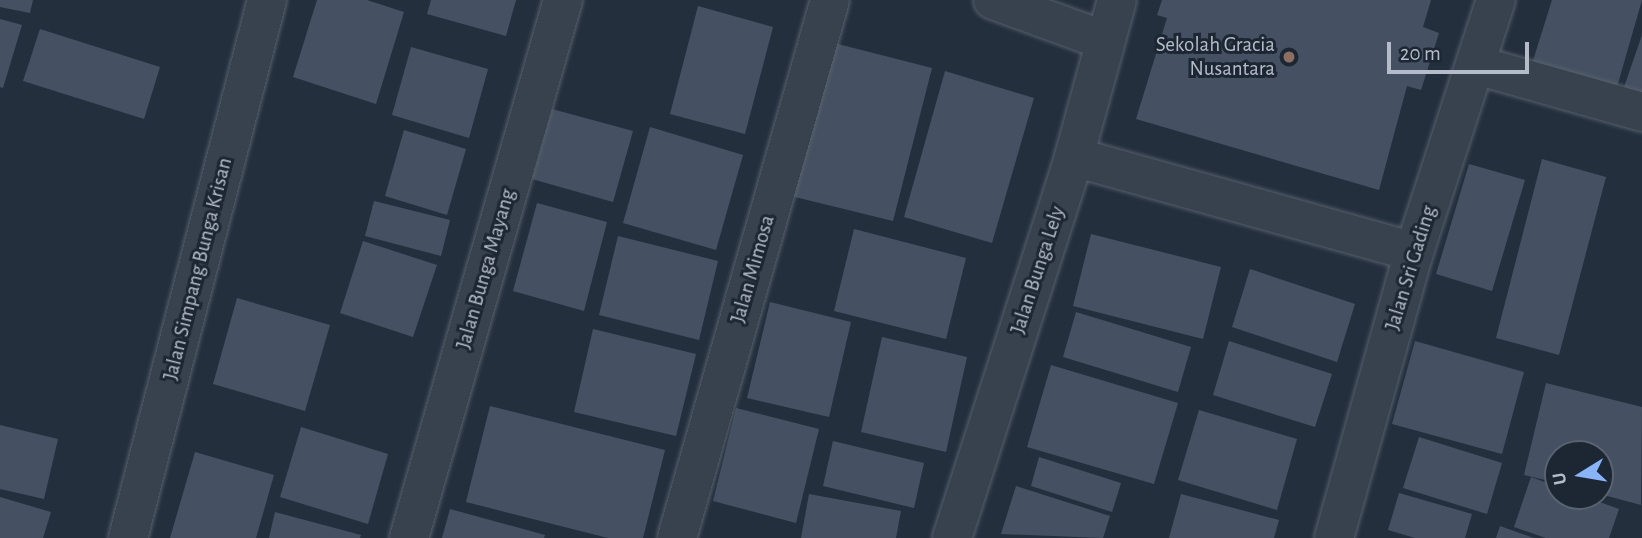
<!DOCTYPE html>
<style>
body{margin:0}
#map{position:relative;width:1642px;height:538px;overflow:hidden;background:#242f3e;font-family:"Alegreya Sans",sans-serif}
div>[style]{position:absolute}
.building>*{inset:0;background:#455162}
.roads{filter:drop-shadow(0 0 2px #565f6c) drop-shadow(0 0 2px #565f6c)}
.minor>*{height:38px;margin:-19px;padding:0 19px;transform-origin:19px;border-radius:19px;background:#38414e}
.dots>*{width:19px;height:19px;translate:-50% -50%;box-sizing:border-box;border:4px solid #1d2633;border-radius:50%}
span{translate:-50% -50%;white-space:nowrap;text-align:center;line-height:1.15;-webkit-text-stroke:6px #1d2633;paint-order:stroke}
.poi-label{font-size:21px;color:#b4bcc9}
.right{translate:-100% -50%;text-align:right}
.street-label{font-size:21px;color:#b4bcc9}
.north{position:absolute;left:1544px;top:440px;width:70px;height:70px;box-sizing:border-box;background:#1d2633;border:2px solid #59626f;border-radius:50%;rotate:259deg;font-size:19px;font-weight:700;line-height:28px;text-align:center;color:#b4bcc9}
.north::after{content:'';display:block;margin:auto;width:24px;height:32px;background:#8ab4f8;clip-path:polygon(50% 0,100% 100%,50% 72%,0 100%)}
.scale{position:absolute;left:1387px;top:42px;width:142px;height:32px;box-sizing:border-box;border:4px solid #b4bcc9;border-top:0;padding-left:9px;font-size:21px;line-height:24px;white-space:nowrap;color:#b4bcc9;-webkit-text-stroke:5px #1d2633;paint-order:stroke}
</style>
<div id="map">
<div class="building">
<i style="clip-path:polygon(0 0,33px 0,30px 13px,0 7px)"></i>
<i style="clip-path:polygon(317px 0,367px 0,404px 12px,376px 104px,293px 77px)"></i>
<i style="clip-path:polygon(431px 0,516px 0,506px 36px,427px 14px)"></i>
<i style="clip-path:polygon(1162px 0,1431px 0,1423px 27px,1439px 33px,1421px 90px,1407px 86px,1379px 190px,1136px 119px,1167px 18px,1157px 15px)"></i>
<i style="clip-path:polygon(1552px 0,1642px 0,1615px 94px,1531px 67px)"></i>
<i style="clip-path:polygon(698px 6px,773px 27px,745px 134px,670px 114px)"></i>
<i style="clip-path:polygon(0 19px,22px 25px,3px 88px,0 87px)"></i>
<i style="clip-path:polygon(40px 29px,160px 67px,144px 119px,23px 81px)"></i>
<i style="clip-path:polygon(1642px 35px,1642px 100px,1622px 93px)"></i>
<i style="clip-path:polygon(830px 42px,932px 68px,893px 221px,791px 196px)"></i>
<i style="clip-path:polygon(411px 47px,488px 69px,469px 138px,392px 115px)"></i>
<i style="clip-path:polygon(945px 71px,1034px 98px,992px 243px,904px 217px)"></i>
<i style="clip-path:polygon(552px 109px,633px 131px,613px 202px,532px 179px)"></i>
<i style="clip-path:polygon(650px 127px,743px 155px,716px 250px,623px 223px)"></i>
<i style="clip-path:polygon(404px 130px,466px 149px,447px 215px,385px 196px)"></i>
<i style="clip-path:polygon(1542px 159px,1606px 177px,1559px 355px,1496px 338px)"></i>
<i style="clip-path:polygon(1469px 164px,1525px 180px,1492px 291px,1436px 274px)"></i>
<i style="clip-path:polygon(374px 201px,450px 220px,441px 256px,365px 236px)"></i>
<i style="clip-path:polygon(537px 203px,607px 222px,584px 311px,513px 291px)"></i>
<i style="clip-path:polygon(854px 229px,966px 258px,946px 339px,834px 311px)"></i>
<i style="clip-path:polygon(1091px 234px,1221px 267px,1203px 339px,1073px 306px)"></i>
<i style="clip-path:polygon(618px 236px,718px 261px,699px 340px,599px 315px)"></i>
<i style="clip-path:polygon(363px 241px,437px 265px,413px 337px,340px 313px)"></i>
<i style="clip-path:polygon(1250px 269px,1355px 304px,1337px 362px,1232px 327px)"></i>
<i style="clip-path:polygon(237px 298px,330px 325px,305px 411px,213px 384px)"></i>
<i style="clip-path:polygon(770px 302px,851px 322px,829px 417px,747px 398px)"></i>
<i style="clip-path:polygon(1076px 312px,1191px 347px,1178px 392px,1063px 357px)"></i>
<i style="clip-path:polygon(593px 329px,696px 354px,676px 436px,574px 412px)"></i>
<i style="clip-path:polygon(882px 337px,967px 357px,946px 452px,861px 432px)"></i>
<i style="clip-path:polygon(1229px 341px,1332px 374px,1315px 427px,1213px 395px)"></i>
<i style="clip-path:polygon(1415px 341px,1524px 372px,1502px 454px,1392px 424px)"></i>
<i style="clip-path:polygon(1051px 365px,1178px 403px,1154px 484px,1027px 447px)"></i>
<i style="clip-path:polygon(1546px 383px,1642px 407px,1641px 505px,1600px 494px,1600px 454px,1558px 454px,1558px 483px,1524px 475px)"></i>
<i style="clip-path:polygon(490px 406px,665px 450px,643px 538px,608px 538px,466px 502px)"></i>
<i style="clip-path:polygon(736px 408px,819px 429px,796px 523px,713px 501px)"></i>
<i style="clip-path:polygon(1199px 410px,1297px 439px,1277px 510px,1178px 480px)"></i>
<i style="clip-path:polygon(0 425px,58px 439px,44px 499px,0 489px)"></i>
<i style="clip-path:polygon(301px 427px,388px 454px,368px 524px,280px 497px)"></i>
<i style="clip-path:polygon(1419px 437px,1502px 463px,1487px 514px,1403px 488px)"></i>
<i style="clip-path:polygon(833px 441px,924px 463px,914px 508px,823px 486px)"></i>
<i style="clip-path:polygon(195px 452px,274px 475px,256px 538px,170px 538px)"></i>
<i style="clip-path:polygon(1039px 457px,1121px 483px,1112px 512px,1031px 486px)"></i>
<i style="clip-path:polygon(1531px 477px,1558px 487px,1558px 496px,1583px 496px,1619px 509px,1609px 538px,1546px 538px,1514px 527px)"></i>
<i style="clip-path:polygon(1016px 486px,1110px 516px,1103px 538px,1001px 534px)"></i>
<i style="clip-path:polygon(1399px 493px,1472px 514px,1465px 538px,1415px 538px,1388px 530px)"></i>
<i style="clip-path:polygon(809px 494px,901px 511px,896px 538px,801px 538px)"></i>
<i style="clip-path:polygon(1181px 494px,1279px 520px,1274px 538px,1169px 538px)"></i>
<i style="clip-path:polygon(0 497px,51px 512px,43px 538px,0 538px)"></i>
<i style="clip-path:polygon(450px 509px,545px 535px,544px 538px,442px 538px)"></i>
<i style="clip-path:polygon(275px 512px,361px 535px,360px 538px,269px 538px)"></i>
<i style="clip-path:polygon(1500px 526px,1534px 538px,1496px 538px)"></i>
</div>
<div class="roads">
<div class="minor">
<i style="left:993px;top:0;width:117px;rotate:20deg"></i>
<i style="left:1476px;top:65px;width:173px;rotate:15.8deg"></i>
<i style="left:1074px;top:157px;width:353px;rotate:15.6deg"></i>
<i style="left:128px;top:538px;width:556px;rotate:-75.51deg"></i>
<i style="left:409px;top:538px;width:560px;rotate:-74.03deg"></i>
<i style="left:677px;top:538px;width:559px;rotate:-74.12deg"></i>
<i style="left:952px;top:538px;width:400px;rotate:-72.2deg"></i>
<i style="left:1074px;top:157px;width:163px;rotate:-74.7deg"></i>
<i style="left:1334px;top:538px;width:297px;rotate:-74.4deg"></i>
<i style="left:1414px;top:252px;width:265px;rotate:-72deg"></i>
</div>
</div>
<div class="dots">
<i style="left:1289px;top:57px;background:#8d6e63"></i>
</div>
<div class="poi-label">
<span class="right" style="left:1275px;top:57px">Sekolah Gracia<br>Nusantara</span>
</div>
<div class="street-label">
<span style="left:1411px;top:268px;rotate:-73deg">Jalan Sri Gading</span>
<span style="left:198px;top:269px;rotate:-76deg">Jalan Simpang Bunga Krisan</span>
<span style="left:486px;top:269px;rotate:-74deg">Jalan Bunga Mayang</span>
<span style="left:753px;top:269px;rotate:-74deg">Jalan Mimosa</span>
<span style="left:1038px;top:270px;rotate:-72deg">Jalan Bunga Lely</span>
</div>
<div class="north">U</div>
<div class="scale">20 m</div>
</div>
